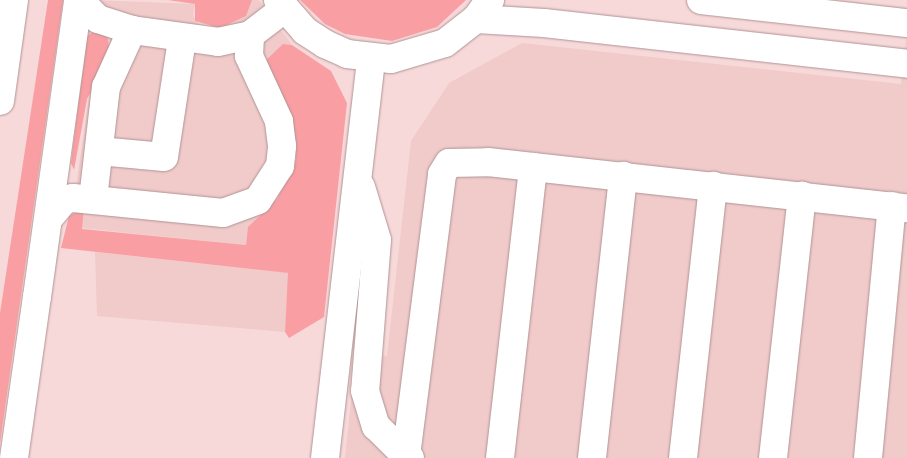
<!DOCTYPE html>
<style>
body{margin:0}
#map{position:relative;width:907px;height:458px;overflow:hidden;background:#f8d9da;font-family:Karla,sans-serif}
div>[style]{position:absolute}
.built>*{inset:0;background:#f1caca}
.green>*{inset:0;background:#f99fa3}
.roads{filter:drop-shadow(0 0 1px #b09394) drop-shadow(0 0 1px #b09394)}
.minor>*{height:28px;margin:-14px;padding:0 14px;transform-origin:14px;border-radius:14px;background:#fff}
.major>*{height:28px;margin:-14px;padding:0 14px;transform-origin:14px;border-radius:14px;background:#fff}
span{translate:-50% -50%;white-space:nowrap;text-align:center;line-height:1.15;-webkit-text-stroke:4px #fff;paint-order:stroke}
</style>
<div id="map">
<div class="built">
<i style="clip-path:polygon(91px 0,195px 4px,193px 16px,199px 24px,220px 28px,252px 0,259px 0,292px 45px,283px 44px,296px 159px,277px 199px,248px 228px,246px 245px,81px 228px,72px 213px,90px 91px,92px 32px,87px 36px)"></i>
<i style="clip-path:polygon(907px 32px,907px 458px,345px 458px,356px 353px,387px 356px,411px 141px,449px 83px,522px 43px,901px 84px)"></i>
<i style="clip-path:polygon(95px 252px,289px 273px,285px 332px,97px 316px)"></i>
</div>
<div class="green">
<i style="clip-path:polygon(48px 0,63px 0,0 443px,0 313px)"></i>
<i style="clip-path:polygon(168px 0,252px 0,246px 16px,220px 28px,195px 21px,195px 4px)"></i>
<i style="clip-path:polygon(300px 0,466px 0,437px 27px,392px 41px,345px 34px,325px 24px)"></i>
<i style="clip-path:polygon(97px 29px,107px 33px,110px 57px,87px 99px,74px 170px,71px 163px,87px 36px)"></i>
<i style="clip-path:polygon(283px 44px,292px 45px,331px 71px,347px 103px,324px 317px,289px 338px,285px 332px,288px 273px,61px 248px,69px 216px,84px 208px,82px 229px,246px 245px,248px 227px,277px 199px,296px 159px,290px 116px,263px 63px)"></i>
</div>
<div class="roads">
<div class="minor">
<i style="left:79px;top:0;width:27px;rotate:45deg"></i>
<i style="left:98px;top:19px;width:36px;rotate:18deg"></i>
<i style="left:132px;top:30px;width:87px;rotate:7.9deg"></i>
<i style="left:218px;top:42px;width:33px;rotate:-12deg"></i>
<i style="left:250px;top:35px;width:43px;rotate:-37.4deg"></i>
<i style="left:278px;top:0;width:41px;rotate:48.9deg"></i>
<i style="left:305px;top:31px;width:24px;rotate:33deg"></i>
<i style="left:325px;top:44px;width:24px;rotate:24deg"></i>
<i style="left:347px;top:54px;width:44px;rotate:6.5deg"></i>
<i style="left:391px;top:59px;width:56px;rotate:-16.5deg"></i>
<i style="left:445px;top:43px;width:39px;rotate:-38deg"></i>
<i style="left:476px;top:19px;width:24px;rotate:-54deg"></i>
<i style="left:701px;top:0;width:207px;rotate:6.4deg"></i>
<i style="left:476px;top:19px;width:68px;rotate:3.4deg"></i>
<i style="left:544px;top:23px;width:365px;rotate:6.4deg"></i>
<i style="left:99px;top:151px;width:65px;rotate:5.3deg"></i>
<i style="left:164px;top:157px;width:119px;rotate:-81.3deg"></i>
<i style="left:361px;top:187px;width:55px;rotate:73.2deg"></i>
<i style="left:377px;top:240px;width:151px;rotate:94.5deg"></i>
<i style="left:365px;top:391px;width:37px;rotate:73deg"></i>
<i style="left:376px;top:426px;width:42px;rotate:45deg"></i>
<i style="left:93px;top:199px;width:113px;rotate:-83.4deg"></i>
<i style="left:106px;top:87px;width:63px;rotate:-65.5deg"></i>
<i style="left:49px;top:218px;width:23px;rotate:-50deg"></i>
<i style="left:64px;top:200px;width:9px;rotate:-13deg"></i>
<i style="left:73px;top:198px;width:151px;rotate:5.7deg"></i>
<i style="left:223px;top:213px;width:37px;rotate:-20deg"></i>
<i style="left:258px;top:200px;width:40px;rotate:-57.1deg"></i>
<i style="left:280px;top:166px;width:20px;rotate:-84deg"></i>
<i style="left:282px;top:146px;width:25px;rotate:-97deg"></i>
<i style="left:279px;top:121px;width:72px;rotate:-114.8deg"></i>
<i style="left:249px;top:56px;width:21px;rotate:-87deg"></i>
<i style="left:37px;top:297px;width:300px;rotate:-82.1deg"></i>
<i style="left:325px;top:458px;width:402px;rotate:-83.4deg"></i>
<i style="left:410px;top:458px;width:4px;rotate:-153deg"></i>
<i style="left:406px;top:456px;width:284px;rotate:-82.7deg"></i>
<i style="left:442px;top:174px;width:13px;rotate:-58deg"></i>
<i style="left:449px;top:163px;width:39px;rotate:-1deg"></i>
<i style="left:488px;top:162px;width:422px;rotate:6.3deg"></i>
<i style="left:500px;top:458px;width:293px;rotate:-83.5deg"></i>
<i style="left:592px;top:458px;width:284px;rotate:-83.7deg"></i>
<i style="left:683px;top:458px;width:274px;rotate:-83.7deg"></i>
<i style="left:773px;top:458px;width:264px;rotate:-83.7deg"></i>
<i style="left:868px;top:458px;width:253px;rotate:-84.6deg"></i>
</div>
<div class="major">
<i style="left:0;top:101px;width:102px;rotate:-82.1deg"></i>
<i style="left:14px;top:458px;width:163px;rotate:-81.9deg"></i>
</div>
</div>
</div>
